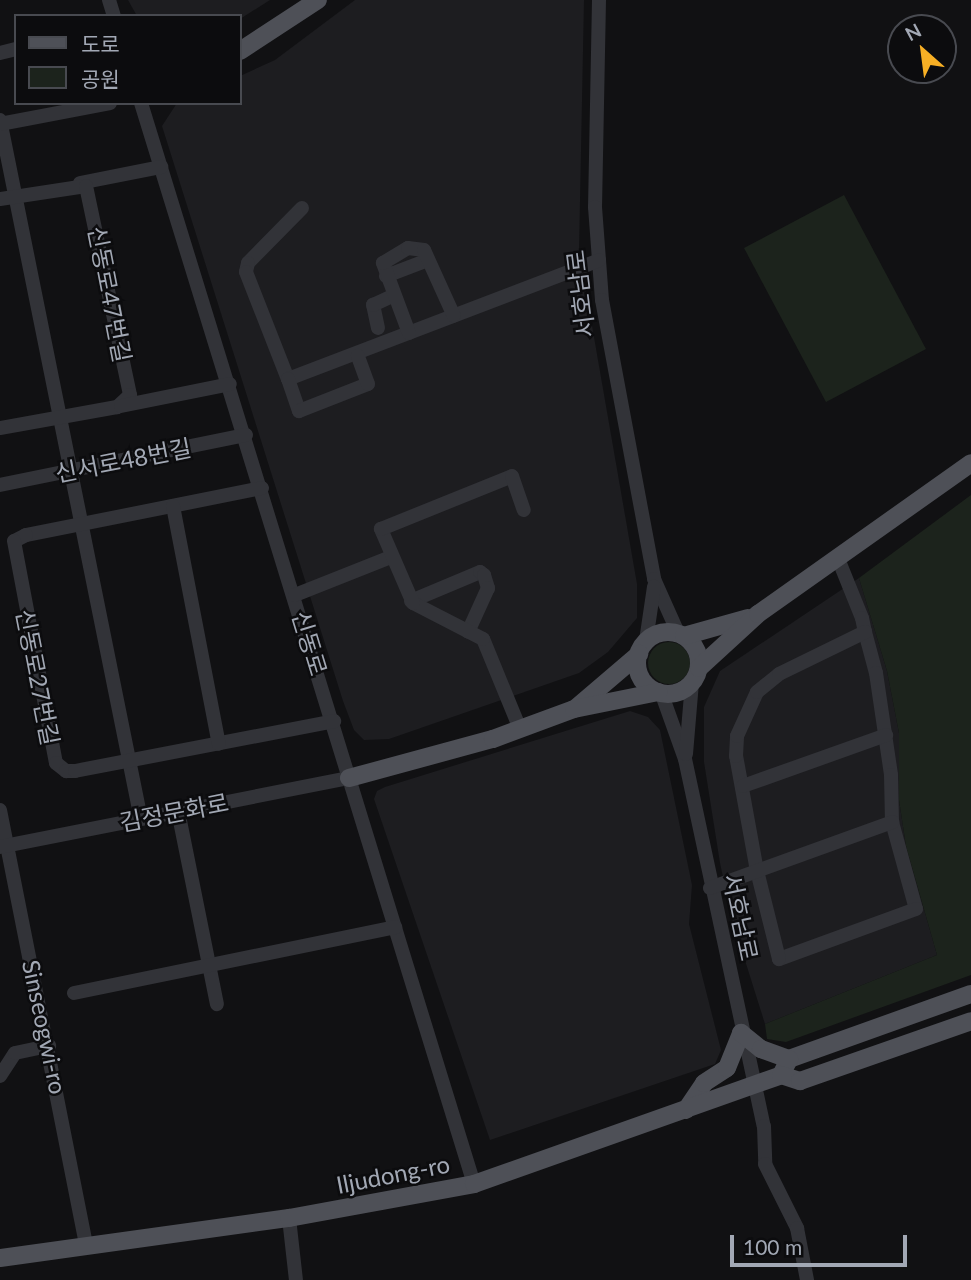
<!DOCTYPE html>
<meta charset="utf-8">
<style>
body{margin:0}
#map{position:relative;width:971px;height:1280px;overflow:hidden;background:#111113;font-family:Lato,"Noto Sans KR",sans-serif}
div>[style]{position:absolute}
.built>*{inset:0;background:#1d1d20}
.green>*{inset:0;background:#1c231c}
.round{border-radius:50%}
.minor>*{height:14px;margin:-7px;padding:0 7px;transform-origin:7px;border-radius:7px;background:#323338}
.major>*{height:18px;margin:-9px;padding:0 9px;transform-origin:9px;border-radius:9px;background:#4e5057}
.major>.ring{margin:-9px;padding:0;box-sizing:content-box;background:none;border:18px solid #4e5057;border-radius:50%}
span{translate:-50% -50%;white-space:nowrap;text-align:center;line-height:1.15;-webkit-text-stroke:5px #0c0c0e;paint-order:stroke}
.street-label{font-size:24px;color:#a2a8b4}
.legend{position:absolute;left:14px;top:14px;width:228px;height:91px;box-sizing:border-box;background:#0c0c0e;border:2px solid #484a50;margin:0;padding:9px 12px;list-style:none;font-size:21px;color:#a2a8b4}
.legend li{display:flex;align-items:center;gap:14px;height:35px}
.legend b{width:35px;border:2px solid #484a50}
.north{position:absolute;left:887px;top:14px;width:70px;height:70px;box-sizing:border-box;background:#0c0c0e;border:2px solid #484a50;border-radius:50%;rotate:332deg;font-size:19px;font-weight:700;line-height:28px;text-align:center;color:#a2a8b4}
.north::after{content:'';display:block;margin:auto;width:24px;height:32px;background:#f8b025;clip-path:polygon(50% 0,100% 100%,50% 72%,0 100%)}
.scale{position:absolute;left:730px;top:1235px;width:177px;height:32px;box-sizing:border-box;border:4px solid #a2a8b4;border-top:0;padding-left:9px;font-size:21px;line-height:24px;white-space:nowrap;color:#a2a8b4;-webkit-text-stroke:5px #0c0c0e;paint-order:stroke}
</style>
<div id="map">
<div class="built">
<i style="clip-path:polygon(128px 0,270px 0,240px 19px,137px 16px)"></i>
<i style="clip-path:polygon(355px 0,584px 0,579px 251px,637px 584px,637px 618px,608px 652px,579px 673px,389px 739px,364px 740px,354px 730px,343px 701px,162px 126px,177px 103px,240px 103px,240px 76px,275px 60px)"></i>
<i style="clip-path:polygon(859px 578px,887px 671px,899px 733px,899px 800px,906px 846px,937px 955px,765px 1024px,732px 919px,720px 863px,704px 762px,704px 707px,720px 671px)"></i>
<i style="clip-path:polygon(630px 711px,648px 717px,660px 730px,692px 885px,689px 924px,721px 1050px,715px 1064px,490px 1140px,374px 799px,377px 791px,385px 787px)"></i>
</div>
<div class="green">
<i style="clip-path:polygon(844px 195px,926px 349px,826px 402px,744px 248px)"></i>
<i style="clip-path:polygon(971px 495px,971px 975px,786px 1042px,767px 1039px,765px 1024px,937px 955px,906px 846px,899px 800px,899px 733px,887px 671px,859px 578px)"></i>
<i class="round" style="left:648px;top:642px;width:42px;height:42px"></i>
</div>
<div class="minor">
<i style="left:109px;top:0;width:17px;rotate:73deg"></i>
<i style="left:599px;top:0;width:207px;rotate:91.1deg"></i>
<i style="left:595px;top:207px;width:93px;rotate:85.7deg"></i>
<i style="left:602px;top:300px;width:284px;rotate:79.4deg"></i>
<i style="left:654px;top:579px;width:59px;rotate:66deg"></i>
<i style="left:0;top:53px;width:16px;rotate:-14deg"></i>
<i style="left:141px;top:103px;width:1131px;rotate:72.88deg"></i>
<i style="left:0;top:120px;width:713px;rotate:78.6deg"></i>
<i style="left:0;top:124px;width:112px;rotate:-10.8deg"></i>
<i style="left:80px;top:183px;width:83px;rotate:-11.2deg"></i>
<i style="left:0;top:199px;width:87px;rotate:-8.6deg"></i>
<i style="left:86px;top:186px;width:214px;rotate:78.1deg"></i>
<i style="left:130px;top:395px;width:18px;rotate:137deg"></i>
<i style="left:117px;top:407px;width:119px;rotate:169.8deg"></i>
<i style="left:302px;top:208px;width:77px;rotate:134.5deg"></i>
<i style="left:248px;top:263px;width:9px;rotate:103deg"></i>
<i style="left:246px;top:272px;width:115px;rotate:68.6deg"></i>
<i style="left:288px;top:379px;width:333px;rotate:-20.9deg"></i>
<i style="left:386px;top:276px;width:45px;rotate:-20.9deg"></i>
<i style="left:378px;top:328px;width:24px;rotate:-102deg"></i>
<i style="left:373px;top:305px;width:23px;rotate:-25deg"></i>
<i style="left:409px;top:333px;width:75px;rotate:-110.4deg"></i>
<i style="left:383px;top:263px;width:29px;rotate:-31deg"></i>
<i style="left:408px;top:248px;width:16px;rotate:7deg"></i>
<i style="left:424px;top:250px;width:72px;rotate:65.6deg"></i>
<i style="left:288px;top:379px;width:34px;rotate:71deg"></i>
<i style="left:299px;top:411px;width:74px;rotate:-21.4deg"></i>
<i style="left:368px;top:384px;width:30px;rotate:-110deg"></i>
<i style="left:121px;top:406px;width:111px;rotate:-11.4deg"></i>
<i style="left:0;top:485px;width:251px;rotate:-11.5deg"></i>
<i style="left:262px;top:488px;width:241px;rotate:168.7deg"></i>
<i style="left:26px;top:535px;width:13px;rotate:153deg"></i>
<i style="left:14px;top:541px;width:226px;rotate:79.3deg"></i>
<i style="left:56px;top:763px;width:13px;rotate:39deg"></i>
<i style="left:66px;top:771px;width:9px"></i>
<i style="left:75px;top:771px;width:264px;rotate:-10.9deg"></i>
<i style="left:173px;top:506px;width:242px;rotate:79.1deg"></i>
<i style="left:839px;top:561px;width:61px;rotate:68deg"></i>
<i style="left:862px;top:618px;width:14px;rotate:78deg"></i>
<i style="left:865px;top:632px;width:42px;rotate:75deg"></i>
<i style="left:876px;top:673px;width:103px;rotate:81.6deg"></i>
<i style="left:891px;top:775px;width:47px;rotate:88.8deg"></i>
<i style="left:892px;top:822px;width:90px;rotate:74.6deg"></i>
<i style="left:916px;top:909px;width:146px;rotate:159.9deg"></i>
<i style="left:779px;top:959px;width:91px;rotate:-104deg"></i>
<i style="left:757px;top:871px;width:117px;rotate:-100.3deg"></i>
<i style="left:736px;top:756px;width:20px;rotate:-87deg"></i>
<i style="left:737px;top:736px;width:48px;rotate:-65.6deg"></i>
<i style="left:757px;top:692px;width:28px;rotate:-39deg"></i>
<i style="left:779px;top:674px;width:96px;rotate:-26deg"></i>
<i style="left:295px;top:595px;width:103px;rotate:-21.6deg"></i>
<i style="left:411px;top:601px;width:75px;rotate:-22.8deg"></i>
<i style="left:480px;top:572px;width:5px;rotate:37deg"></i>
<i style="left:484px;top:575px;width:14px;rotate:73deg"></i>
<i style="left:488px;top:588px;width:48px;rotate:114.4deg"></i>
<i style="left:646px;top:641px;width:55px;rotate:-81.6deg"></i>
<i style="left:661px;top:692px;width:71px;rotate:70.3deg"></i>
<i style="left:685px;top:759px;width:375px;rotate:77.9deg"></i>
<i style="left:764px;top:1126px;width:38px;rotate:88deg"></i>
<i style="left:765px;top:1164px;width:72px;rotate:63.4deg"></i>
<i style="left:797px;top:1228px;width:53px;rotate:79.1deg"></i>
<i style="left:520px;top:729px;width:97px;rotate:-112.3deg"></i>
<i style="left:483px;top:639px;width:79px;rotate:-152.8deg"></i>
<i style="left:413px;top:603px;width:81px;rotate:-113.4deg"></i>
<i style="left:381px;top:529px;width:141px;rotate:-22deg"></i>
<i style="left:512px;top:476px;width:36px;rotate:71deg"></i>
<i style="left:686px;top:754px;width:71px;rotate:-85.2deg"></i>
<i style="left:743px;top:786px;width:152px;rotate:-19.6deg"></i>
<i style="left:0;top:810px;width:443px;rotate:78.8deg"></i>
<i style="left:178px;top:811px;width:197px;rotate:78.6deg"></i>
<i style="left:0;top:847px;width:356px;rotate:-11.2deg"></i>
<i style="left:710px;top:888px;width:194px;rotate:-19.9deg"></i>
<i style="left:74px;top:993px;width:328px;rotate:-11.6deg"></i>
<i style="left:0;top:1076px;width:27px;rotate:-57deg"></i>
<i style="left:15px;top:1053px;width:35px;rotate:-12deg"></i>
<i style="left:289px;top:1218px;width:62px;rotate:83.6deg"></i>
</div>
<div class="major">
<i style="left:240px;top:51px;width:93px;rotate:-33.2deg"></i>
<i class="ring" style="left:637px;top:632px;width:44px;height:44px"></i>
<i style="left:684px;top:636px;width:66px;rotate:-15.7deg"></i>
<i style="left:699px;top:668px;width:80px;rotate:-42.5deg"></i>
<i style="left:758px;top:614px;width:261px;rotate:-35.3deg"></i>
<i style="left:577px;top:707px;width:82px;rotate:-40.5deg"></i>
<i style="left:349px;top:778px;width:149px;rotate:-15.2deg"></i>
<i style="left:493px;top:739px;width:86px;rotate:-20.3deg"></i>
<i style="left:574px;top:709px;width:86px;rotate:-11.4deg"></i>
<i style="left:781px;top:1075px;width:18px;rotate:-63deg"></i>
<i style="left:789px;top:1059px;width:193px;rotate:-19.7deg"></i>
<i style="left:686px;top:1110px;width:32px;rotate:-56deg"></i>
<i style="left:704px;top:1083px;width:27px;rotate:-33deg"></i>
<i style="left:727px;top:1068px;width:38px;rotate:-68deg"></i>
<i style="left:741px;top:1033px;width:26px;rotate:39deg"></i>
<i style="left:761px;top:1049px;width:30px;rotate:20deg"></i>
<i style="left:0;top:1258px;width:292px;rotate:-7.9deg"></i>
<i style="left:289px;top:1218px;width:188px;rotate:-10.4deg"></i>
<i style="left:474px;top:1184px;width:326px;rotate:-19.5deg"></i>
<i style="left:781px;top:1075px;width:20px;rotate:18deg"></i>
<i style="left:800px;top:1081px;width:181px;rotate:-19.3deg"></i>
</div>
<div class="street-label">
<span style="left:110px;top:294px;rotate:79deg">신동로47번길</span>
<span style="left:580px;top:294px;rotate:-97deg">서호남로</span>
<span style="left:123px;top:460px;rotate:-11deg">신서로48번길</span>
<span style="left:310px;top:643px;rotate:73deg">신동로</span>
<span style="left:38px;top:677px;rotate:79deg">신동로27번길</span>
<span style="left:174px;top:812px;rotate:-11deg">김정문화로</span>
<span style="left:741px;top:917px;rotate:78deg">서호남로</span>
<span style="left:45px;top:1027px;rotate:78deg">Sinseogwi-ro</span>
<span style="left:393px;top:1174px;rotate:-11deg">Iljudong-ro</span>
</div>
<ul class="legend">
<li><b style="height:9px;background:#4e5057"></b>도로</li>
<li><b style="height:19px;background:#1c231c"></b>공원</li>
</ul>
<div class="north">N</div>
<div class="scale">100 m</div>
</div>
